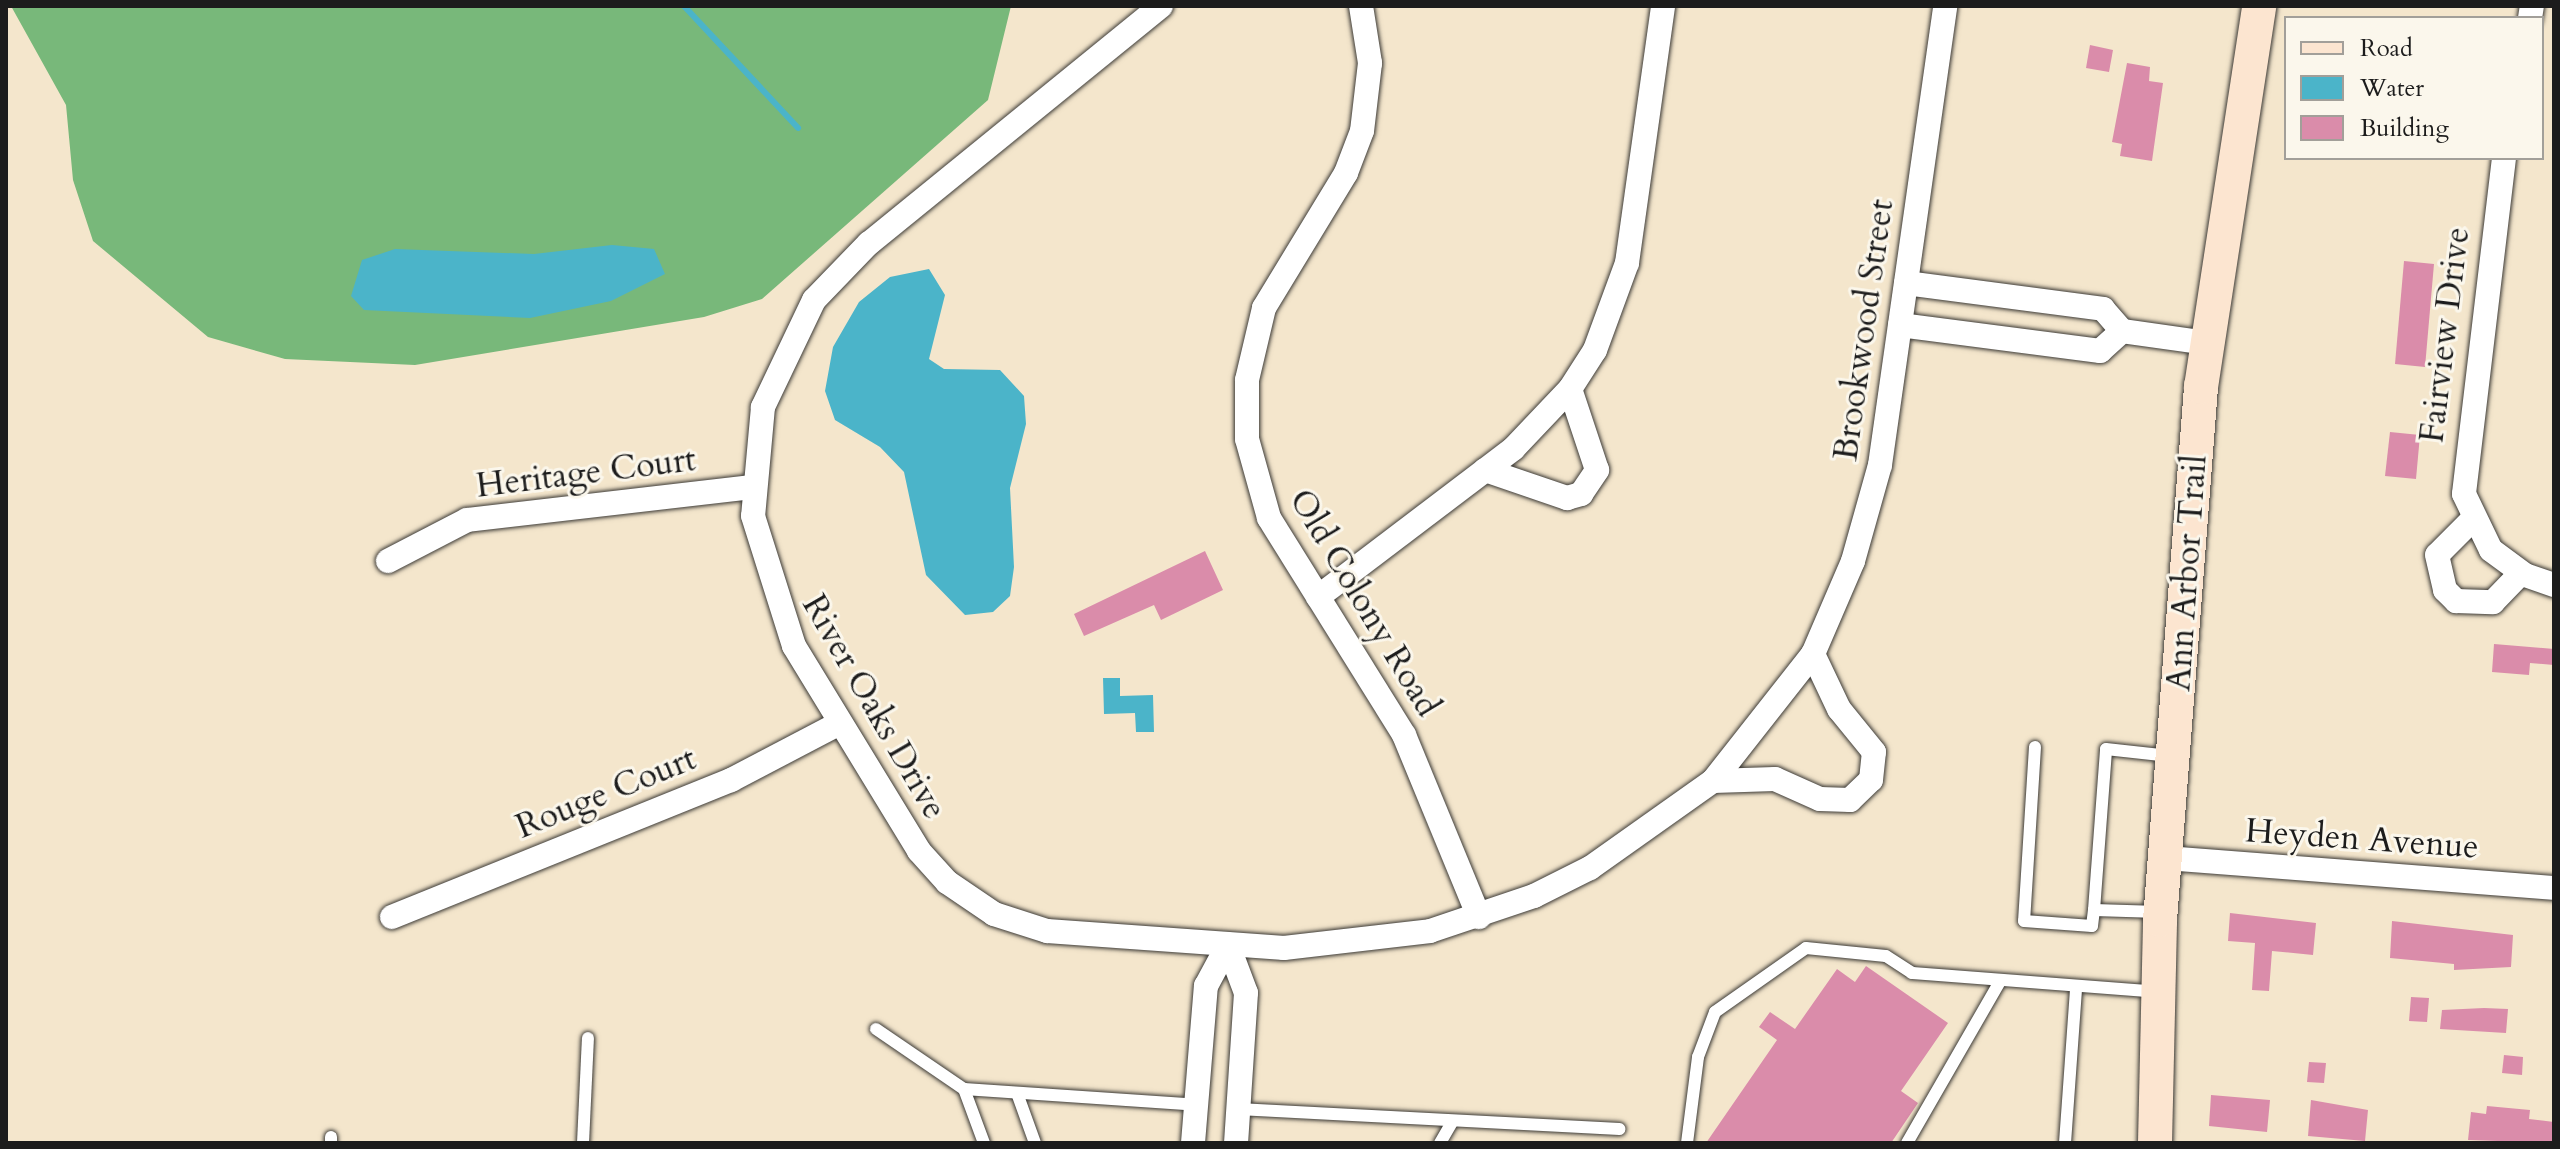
<!DOCTYPE html>
<style>
body{margin:0}
#map{position:relative;width:2560px;height:1149px;overflow:hidden;background:#f4e6cc;font-family:Cardo,serif}
div>[style]{position:absolute}
.forest>*{inset:0;background:#78b87a}
.water>*{inset:0;background:#4bb4c9}
.stream>*{height:6px;margin:-3px;padding:0 3px;transform-origin:3px;border-radius:3px;background:#4bb4c9}
.building>*{inset:0;background:#da8caa}
.roads{filter:drop-shadow(0 0 2px #3c3a36) drop-shadow(0 0 2px #3c3a36)}
.lane>*{height:12px;margin:-6px;padding:0 6px;transform-origin:6px;border-radius:6px;background:#fff}
.street>*{height:24px;margin:-12px;padding:0 12px;transform-origin:12px;border-radius:12px;background:#fff}
.secondary>*{height:34px;margin:-17px;padding:0 17px;transform-origin:17px;border-radius:17px;background:#fce5d0}
span{translate:-50% -50%;white-space:nowrap;text-align:center;line-height:1.15;-webkit-text-stroke:6px #fbf7ec;paint-order:stroke}
.street-label{font-size:34px;color:#1c1c1c}
.frame{position:absolute;inset:0;border:8px solid #1c1c1c;pointer-events:none}
.legend{position:absolute;left:2284px;top:16px;width:260px;height:144px;box-sizing:border-box;background:#fbf7ec;border:2px solid #a29f99;margin:0;padding:10px 14px;list-style:none;font-size:24px;color:#1c1c1c}
.legend li{display:flex;align-items:center;gap:16px;height:40px}
.legend b{width:40px;border:2px solid #a29f99}
</style>
<div id="map">
<div class="forest">
<i style="clip-path:polygon(11px 6px,1011px 6px,988px 100px,762px 299px,704px 317px,415px 365px,285px 359px,208px 337px,93px 241px,73px 180px,66px 105px)"></i>
</div>
<div class="water">
<i style="clip-path:polygon(612px 245px,654px 249px,665px 274px,611px 301px,530px 318px,364px 310px,351px 296px,362px 260px,395px 249px,534px 254px)"></i>
<i style="clip-path:polygon(929px 269px,945px 295px,929px 359px,944px 369px,1000px 370px,1024px 396px,1026px 424px,1010px 488px,1014px 567px,1010px 596px,993px 612px,965px 615px,926px 575px,904px 472px,880px 447px,835px 420px,825px 391px,833px 347px,859px 302px,890px 277px)"></i>
<i style="clip-path:polygon(1103px 678px,1120px 678px,1120px 696px,1153px 695px,1154px 732px,1136px 732px,1135px 713px,1104px 714px)"></i>
</div>
<div class="stream">
<i style="left:684px;top:6px;width:167px;rotate:46.9deg"></i>
</div>
<div class="building">
<i style="clip-path:polygon(2090px 45px,2113px 50px,2109px 72px,2086px 68px)"></i>
<i style="clip-path:polygon(2127px 63px,2150px 67px,2149px 81px,2163px 83px,2152px 161px,2120px 156px,2122px 144px,2112px 142px)"></i>
<i style="clip-path:polygon(2404px 261px,2434px 264px,2425px 367px,2395px 364px)"></i>
<i style="clip-path:polygon(2390px 432px,2420px 435px,2416px 479px,2385px 476px)"></i>
<i style="clip-path:polygon(1205px 551px,1223px 590px,1161px 620px,1154px 605px,1084px 636px,1074px 614px)"></i>
<i style="clip-path:polygon(2494px 644px,2554px 649px,2554px 665px,2530px 663px,2529px 675px,2492px 672px)"></i>
<i style="clip-path:polygon(2230px 913px,2316px 923px,2313px 955px,2272px 951px,2269px 991px,2252px 990px,2255px 943px,2228px 941px)"></i>
<i style="clip-path:polygon(2392px 921px,2513px 935px,2511px 967px,2454px 970px,2454px 964px,2390px 958px)"></i>
<i style="clip-path:polygon(1866px 966px,1948px 1023px,1901px 1091px,1918px 1103px,1891px 1143px,1706px 1143px,1777px 1040px,1759px 1027px,1770px 1012px,1795px 1029px,1837px 969px,1855px 982px)"></i>
<i style="clip-path:polygon(2411px 997px,2429px 998px,2427px 1022px,2409px 1021px)"></i>
<i style="clip-path:polygon(2484px 1008px,2508px 1009px,2506px 1033px,2440px 1029px,2442px 1010px)"></i>
<i style="clip-path:polygon(2504px 1055px,2523px 1057px,2522px 1075px,2502px 1073px)"></i>
<i style="clip-path:polygon(2309px 1062px,2326px 1063px,2324px 1083px,2307px 1082px)"></i>
<i style="clip-path:polygon(2211px 1095px,2270px 1100px,2267px 1132px,2209px 1126px)"></i>
<i style="clip-path:polygon(2311px 1100px,2368px 1110px,2365px 1141px,2308px 1136px)"></i>
<i style="clip-path:polygon(2487px 1106px,2530px 1110px,2529px 1119px,2554px 1122px,2554px 1143px,2468px 1140px,2471px 1112px,2486px 1114px)"></i>
</div>
<div class="roads">
<div class="lane">
<i style="left:2035px;top:747px;width:174px;rotate:93.6deg"></i>
<i style="left:2024px;top:921px;width:68px;rotate:4.2deg"></i>
<i style="left:2092px;top:926px;width:16px;rotate:-83deg"></i>
<i style="left:2159px;top:912px;width:65px;rotate:-178.2deg"></i>
<i style="left:2094px;top:910px;width:161px;rotate:-85.7deg"></i>
<i style="left:2106px;top:749px;width:64px;rotate:6.2deg"></i>
<i style="left:876px;top:1029px;width:107px;rotate:34.3deg"></i>
<i style="left:964px;top:1089px;width:233px;rotate:3.9deg"></i>
<i style="left:964px;top:1089px;width:58px;rotate:69.7deg"></i>
<i style="left:1017px;top:1093px;width:53px;rotate:70.2deg"></i>
<i style="left:1238px;top:1109px;width:382px;rotate:3deg"></i>
<i style="left:331px;top:1143px;width:6px;rotate:-90deg"></i>
<i style="left:583px;top:1143px;width:105px;rotate:-87.3deg"></i>
<i style="left:1440px;top:1143px;width:24px;rotate:-60deg"></i>
<i style="left:1687px;top:1143px;width:87px;rotate:-82.7deg"></i>
<i style="left:1698px;top:1057px;width:48px;rotate:-69.3deg"></i>
<i style="left:1715px;top:1012px;width:111px;rotate:-35.1deg"></i>
<i style="left:1806px;top:948px;width:80px;rotate:5.7deg"></i>
<i style="left:1886px;top:956px;width:31px;rotate:33deg"></i>
<i style="left:1912px;top:973px;width:246px;rotate:4.4deg"></i>
<i style="left:1907px;top:1143px;width:187px;rotate:-60.1deg"></i>
<i style="left:2065px;top:1143px;width:155px;rotate:-85.9deg"></i>
</div>
<div class="street">
<i style="left:1161px;top:6px;width:376px;rotate:140.9deg"></i>
<i style="left:869px;top:243px;width:79px;rotate:134deg"></i>
<i style="left:814px;top:300px;width:119px;rotate:115.5deg"></i>
<i style="left:763px;top:407px;width:109px;rotate:95.2deg"></i>
<i style="left:753px;top:516px;width:136px;rotate:72.5deg"></i>
<i style="left:794px;top:646px;width:240px;rotate:58.6deg"></i>
<i style="left:919px;top:851px;width:42px;rotate:47.9deg"></i>
<i style="left:947px;top:882px;width:57px;rotate:34.2deg"></i>
<i style="left:994px;top:914px;width:56px;rotate:17.8deg"></i>
<i style="left:1047px;top:931px;width:238px;rotate:4.1deg"></i>
<i style="left:1284px;top:948px;width:147px;rotate:-6.6deg"></i>
<i style="left:1430px;top:931px;width:110px;rotate:-18.6deg"></i>
<i style="left:1534px;top:896px;width:63px;rotate:-26.6deg"></i>
<i style="left:1590px;top:868px;width:151px;rotate:-35.3deg"></i>
<i style="left:1713px;top:781px;width:162px;rotate:-51.8deg"></i>
<i style="left:1813px;top:654px;width:101px;rotate:-66.7deg"></i>
<i style="left:1853px;top:561px;width:100px;rotate:-74.3deg"></i>
<i style="left:1880px;top:465px;width:464px;rotate:-81.9deg"></i>
<i style="left:1361px;top:6px;width:58px;rotate:81deg"></i>
<i style="left:1370px;top:63px;width:68px;rotate:96.7deg"></i>
<i style="left:1362px;top:131px;width:45px;rotate:110.9deg"></i>
<i style="left:1346px;top:173px;width:158px;rotate:121.3deg"></i>
<i style="left:1264px;top:308px;width:74px;rotate:103.3deg"></i>
<i style="left:1247px;top:380px;width:59px;rotate:90deg"></i>
<i style="left:1247px;top:439px;width:82px;rotate:74.4deg"></i>
<i style="left:1269px;top:518px;width:256px;rotate:58.1deg"></i>
<i style="left:1404px;top:735px;width:197px;rotate:67.6deg"></i>
<i style="left:2530px;top:18px;width:12px;rotate:-81deg"></i>
<i style="left:2504px;top:158px;width:338px;rotate:96.8deg"></i>
<i style="left:2464px;top:494px;width:62px;rotate:64.3deg"></i>
<i style="left:2491px;top:550px;width:42px;rotate:36.3deg"></i>
<i style="left:2525px;top:575px;width:31px;rotate:19deg"></i>
<i style="left:1906px;top:283px;width:199px;rotate:7.5deg"></i>
<i style="left:2103px;top:309px;width:29px;rotate:49deg"></i>
<i style="left:2122px;top:331px;width:85px;rotate:8.1deg"></i>
<i style="left:1900px;top:325px;width:202px;rotate:7.4deg"></i>
<i style="left:2100px;top:351px;width:30px;rotate:-42deg"></i>
<i style="left:1485px;top:470px;width:87px;rotate:18.9deg"></i>
<i style="left:1567px;top:498px;width:15px;rotate:-16deg"></i>
<i style="left:1581px;top:494px;width:29px;rotate:-56deg"></i>
<i style="left:1597px;top:470px;width:85px;rotate:-108.4deg"></i>
<i style="left:2472px;top:520px;width:49px;rotate:135deg"></i>
<i style="left:2437px;top:555px;width:36px;rotate:77deg"></i>
<i style="left:2445px;top:590px;width:16px;rotate:45deg"></i>
<i style="left:2456px;top:601px;width:37px;rotate:2deg"></i>
<i style="left:2493px;top:602px;width:40px;rotate:-46deg"></i>
<i style="left:388px;top:561px;width:89px;rotate:-27.4deg"></i>
<i style="left:467px;top:520px;width:288px;rotate:-6.6deg"></i>
<i style="left:1318px;top:597px;width:245px;rotate:-37.2deg"></i>
<i style="left:1513px;top:449px;width:83px;rotate:-46.5deg"></i>
<i style="left:1570px;top:389px;width:46px;rotate:-57.3deg"></i>
<i style="left:1595px;top:350px;width:93px;rotate:-69.8deg"></i>
<i style="left:1627px;top:263px;width:260px;rotate:-82deg"></i>
<i style="left:1713px;top:781px;width:62px;rotate:-1.8deg"></i>
<i style="left:1775px;top:779px;width:49px;rotate:24deg"></i>
<i style="left:1820px;top:799px;width:30px;rotate:2deg"></i>
<i style="left:1850px;top:800px;width:29px;rotate:-44deg"></i>
<i style="left:1871px;top:780px;width:28px;rotate:-84deg"></i>
<i style="left:1874px;top:752px;width:55px;rotate:-129.1deg"></i>
<i style="left:1839px;top:709px;width:61px;rotate:-115.3deg"></i>
<i style="left:2165px;top:858px;width:390px;rotate:4.4deg"></i>
<i style="left:392px;top:917px;width:366px;rotate:-22deg"></i>
<i style="left:731px;top:780px;width:123px;rotate:-27.6deg"></i>
<i style="left:1193px;top:1143px;width:158px;rotate:-85.3deg"></i>
<i style="left:1206px;top:986px;width:47px;rotate:-61.8deg"></i>
<i style="left:1228px;top:945px;width:51px;rotate:69.4deg"></i>
<i style="left:1246px;top:993px;width:150px;rotate:93.8deg"></i>
</div>
<div class="secondary">
<i style="left:2155px;top:1143px;width:223px;rotate:-88.7deg"></i>
<i style="left:2160px;top:920px;width:535px;rotate:-85.6deg"></i>
<i style="left:2201px;top:387px;width:385px;rotate:-81.3deg"></i>
</div>
</div>
<div class="street-label">
<span style="left:1864px;top:330px;rotate:-82deg">Brookwood Street</span>
<span style="left:2445px;top:335px;rotate:-83deg">Fairview Drive</span>
<span style="left:586px;top:473px;rotate:-7deg">Heritage Court</span>
<span style="left:2187px;top:573px;rotate:-86deg">Ann Arbor Trail</span>
<span style="left:1364px;top:603px;rotate:59deg">Old Colony Road</span>
<span style="left:874px;top:707px;rotate:60deg">River Oaks Drive</span>
<span style="left:606px;top:793px;rotate:-22deg">Rouge Court</span>
<span style="left:2362px;top:839px;rotate:4deg">Heyden Avenue</span>
</div>
<div class="frame"></div>
<ul class="legend">
<li><b style="height:10px;background:#fce5d0"></b>Road</li>
<li><b style="height:22px;background:#4bb4c9"></b>Water</li>
<li><b style="height:22px;background:#da8caa"></b>Building</li>
</ul>
</div>
